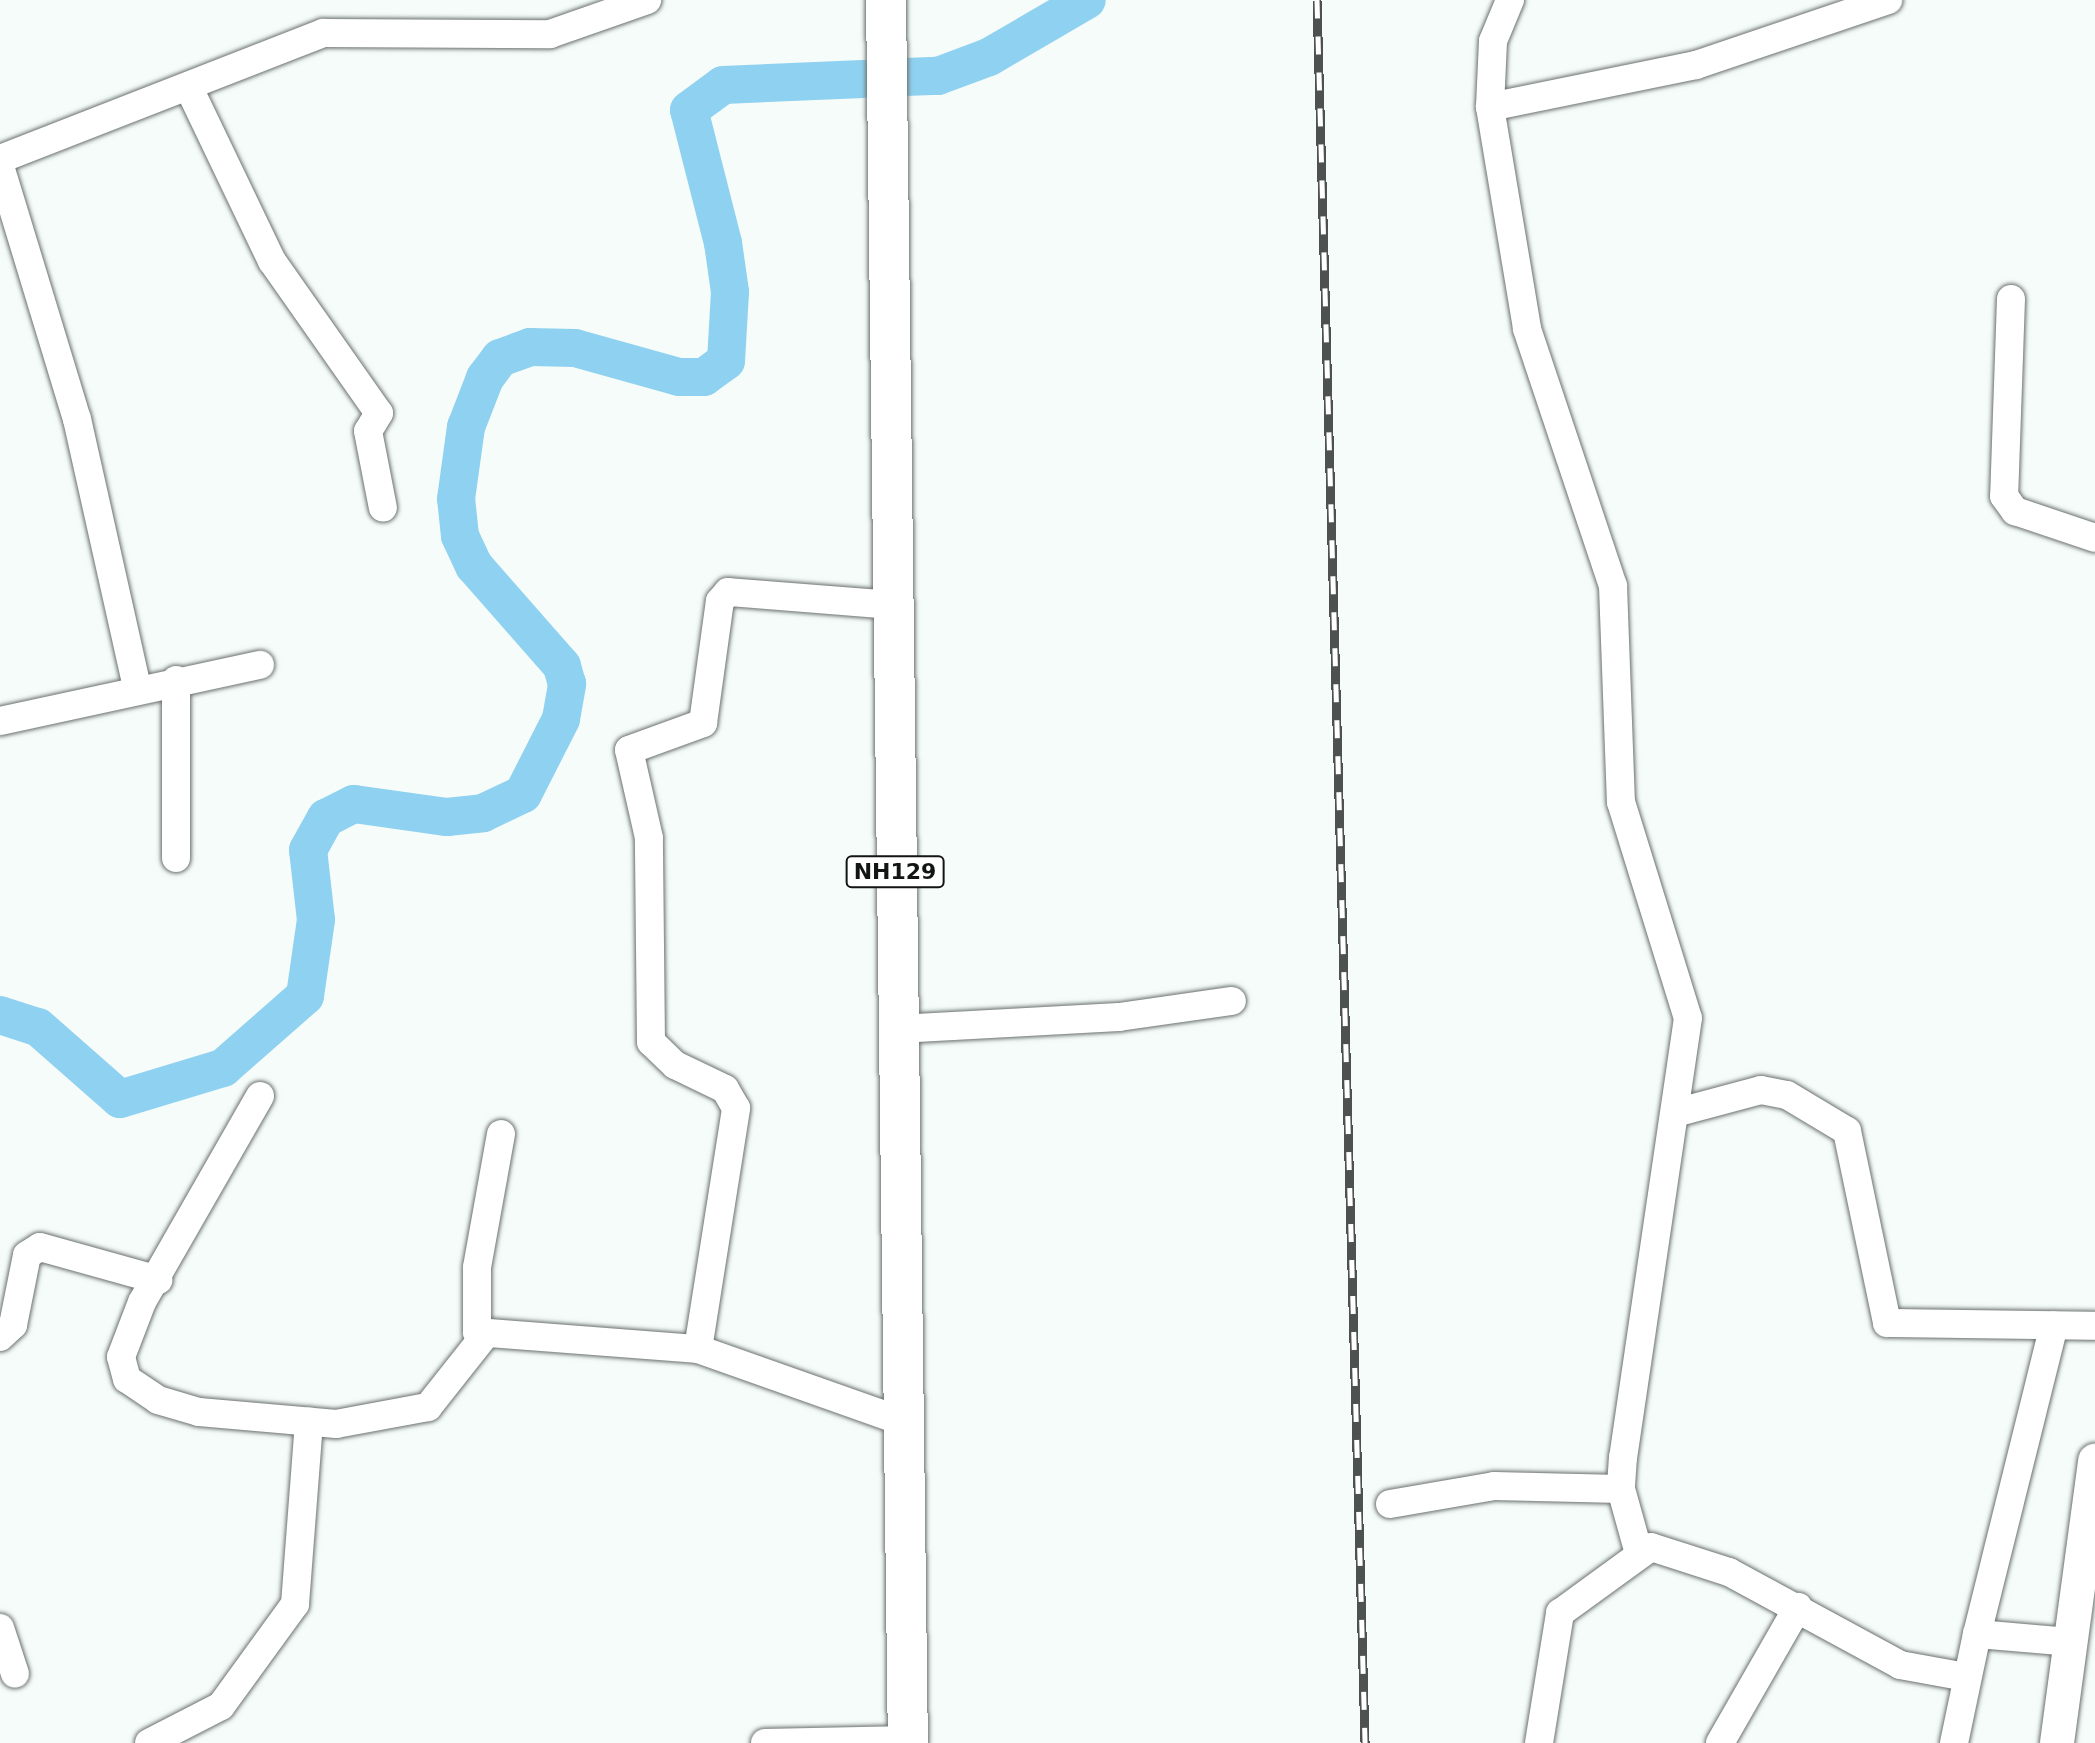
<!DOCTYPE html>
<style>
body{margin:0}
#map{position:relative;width:2095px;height:1743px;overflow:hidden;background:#f5fcf9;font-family:"DejaVu Sans",sans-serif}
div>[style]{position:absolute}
.river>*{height:38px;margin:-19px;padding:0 19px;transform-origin:19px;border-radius:19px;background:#8fd1f0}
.roads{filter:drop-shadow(0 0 2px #6b716e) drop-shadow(0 0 2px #6b716e)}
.minor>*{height:28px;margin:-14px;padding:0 14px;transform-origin:14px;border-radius:14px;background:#fff}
.major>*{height:34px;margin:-17px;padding:0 17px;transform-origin:17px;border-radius:17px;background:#fff}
.highway>*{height:40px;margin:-20px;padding:0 20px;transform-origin:20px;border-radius:20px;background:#fff}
.rail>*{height:9px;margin-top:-4.5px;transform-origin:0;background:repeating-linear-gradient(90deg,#fff 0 18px,#4d514f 0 36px);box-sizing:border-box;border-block:2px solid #4d514f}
span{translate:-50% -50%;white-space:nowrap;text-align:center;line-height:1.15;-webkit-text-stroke:8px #fff;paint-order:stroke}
.shield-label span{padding:2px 6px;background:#fff;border:2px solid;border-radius:6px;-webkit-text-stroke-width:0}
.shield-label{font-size:22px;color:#121513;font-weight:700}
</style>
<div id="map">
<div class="river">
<i style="left:905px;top:77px;width:33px;rotate:-2deg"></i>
<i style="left:938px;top:76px;width:54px;rotate:-20.4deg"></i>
<i style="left:989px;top:57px;width:113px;rotate:-30.2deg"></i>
<i style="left:0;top:1015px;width:40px;rotate:18deg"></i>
<i style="left:38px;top:1027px;width:109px;rotate:41.3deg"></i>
<i style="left:120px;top:1099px;width:108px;rotate:-16.8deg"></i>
<i style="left:223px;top:1068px;width:109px;rotate:-41.3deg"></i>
<i style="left:305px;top:996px;width:77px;rotate:-81.8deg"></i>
<i style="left:316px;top:920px;width:70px;rotate:-96.5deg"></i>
<i style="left:308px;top:850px;width:37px;rotate:-61deg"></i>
<i style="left:326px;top:818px;width:31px;rotate:-27deg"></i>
<i style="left:354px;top:804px;width:94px;rotate:8deg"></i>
<i style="left:447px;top:817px;width:36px;rotate:-6deg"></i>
<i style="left:483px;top:813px;width:44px;rotate:-25.4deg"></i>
<i style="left:523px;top:794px;width:84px;rotate:-63.1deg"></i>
<i style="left:561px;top:719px;width:36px;rotate:-80deg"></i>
<i style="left:567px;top:684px;width:19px;rotate:-106deg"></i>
<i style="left:562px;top:666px;width:133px;rotate:-131.3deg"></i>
<i style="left:474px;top:566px;width:33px;rotate:-115deg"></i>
<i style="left:460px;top:536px;width:37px;rotate:-96deg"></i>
<i style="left:456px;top:499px;width:73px;rotate:-82.1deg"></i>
<i style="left:466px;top:427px;width:53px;rotate:-68.8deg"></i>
<i style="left:485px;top:378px;width:25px;rotate:-53deg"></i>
<i style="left:500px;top:358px;width:32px;rotate:-20deg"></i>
<i style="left:530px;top:347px;width:45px;rotate:1.3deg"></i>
<i style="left:575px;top:348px;width:108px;rotate:15.6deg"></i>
<i style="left:679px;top:377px;width:25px"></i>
<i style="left:704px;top:377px;width:27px;rotate:-36deg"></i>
<i style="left:726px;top:361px;width:69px;rotate:-86.7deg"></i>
<i style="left:730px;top:292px;width:49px;rotate:-98.1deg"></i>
<i style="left:723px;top:243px;width:137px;rotate:-104.3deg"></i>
<i style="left:689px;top:110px;width:42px;rotate:-36.3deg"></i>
<i style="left:723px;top:85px;width:140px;rotate:-2.5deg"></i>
</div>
<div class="roads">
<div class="minor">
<i style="left:1510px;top:0;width:44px;rotate:112.5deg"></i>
<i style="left:1493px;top:41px;width:66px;rotate:92.6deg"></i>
<i style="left:1490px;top:107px;width:225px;rotate:80.5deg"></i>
<i style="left:1527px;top:329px;width:271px;rotate:71.5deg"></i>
<i style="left:1613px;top:586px;width:216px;rotate:87.9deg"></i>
<i style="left:1621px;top:802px;width:226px;rotate:72.8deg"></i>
<i style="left:1688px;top:1018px;width:444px;rotate:98.4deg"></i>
<i style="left:1623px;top:1457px;width:32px;rotate:94deg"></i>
<i style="left:1621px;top:1489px;width:63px;rotate:74.4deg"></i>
<i style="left:189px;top:88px;width:192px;rotate:64.4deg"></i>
<i style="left:272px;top:261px;width:186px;rotate:54.9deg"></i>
<i style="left:379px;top:413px;width:21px;rotate:121deg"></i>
<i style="left:368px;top:431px;width:78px;rotate:79deg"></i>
<i style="left:1490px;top:107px;width:210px;rotate:-11.5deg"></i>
<i style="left:1696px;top:65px;width:203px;rotate:-18.7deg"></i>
<i style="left:0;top:159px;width:347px;rotate:-21.3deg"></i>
<i style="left:323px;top:33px;width:227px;rotate:0.3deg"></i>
<i style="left:550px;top:34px;width:103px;rotate:-19.3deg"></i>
<i style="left:0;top:166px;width:264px;rotate:73.1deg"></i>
<i style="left:77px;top:419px;width:275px;rotate:77.4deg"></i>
<i style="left:2011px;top:299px;width:197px;rotate:92deg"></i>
<i style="left:2004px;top:496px;width:19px;rotate:54deg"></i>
<i style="left:2015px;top:511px;width:84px;rotate:18.6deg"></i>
<i style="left:176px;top:680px;width:178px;rotate:90deg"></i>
<i style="left:0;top:721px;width:266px;rotate:-12.2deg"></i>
<i style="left:898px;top:1029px;width:221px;rotate:-3.1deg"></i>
<i style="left:1119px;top:1017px;width:114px;rotate:-8.1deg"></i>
<i style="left:260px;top:1096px;width:237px;rotate:119.8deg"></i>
<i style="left:142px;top:1302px;width:59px;rotate:110.9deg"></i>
<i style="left:121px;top:1357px;width:23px;rotate:75deg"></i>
<i style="left:127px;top:1379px;width:37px;rotate:34deg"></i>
<i style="left:158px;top:1400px;width:43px;rotate:16.3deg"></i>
<i style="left:199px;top:1412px;width:138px;rotate:5deg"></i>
<i style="left:336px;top:1424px;width:94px;rotate:-10.5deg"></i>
<i style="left:428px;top:1407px;width:92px;rotate:-51.6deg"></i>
<i style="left:1675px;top:1113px;width:89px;rotate:-15deg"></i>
<i style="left:1761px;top:1090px;width:26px;rotate:11deg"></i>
<i style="left:1787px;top:1095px;width:70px;rotate:31deg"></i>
<i style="left:1847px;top:1131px;width:196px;rotate:78.2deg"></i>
<i style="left:1887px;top:1323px;width:208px;rotate:0.8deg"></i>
<i style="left:501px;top:1134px;width:136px;rotate:100.2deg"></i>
<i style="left:477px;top:1268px;width:64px;rotate:90deg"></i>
<i style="left:477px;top:1332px;width:222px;rotate:4.4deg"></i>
<i style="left:698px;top:1349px;width:219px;rotate:19.5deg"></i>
<i style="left:0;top:1337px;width:18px;rotate:-43deg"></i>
<i style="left:13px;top:1325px;width:71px;rotate:-78.7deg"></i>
<i style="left:27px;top:1255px;width:15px;rotate:-32deg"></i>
<i style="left:40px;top:1247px;width:123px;rotate:15.6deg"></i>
<i style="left:698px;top:1349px;width:244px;rotate:-81deg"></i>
<i style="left:736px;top:1108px;width:22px;rotate:-120deg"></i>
<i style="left:725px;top:1089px;width:55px;rotate:-154.4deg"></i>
<i style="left:675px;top:1065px;width:33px;rotate:-136deg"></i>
<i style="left:651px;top:1042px;width:204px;rotate:-90.6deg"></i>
<i style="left:649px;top:838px;width:90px;rotate:-102.8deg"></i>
<i style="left:629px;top:750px;width:79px;rotate:-20deg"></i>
<i style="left:703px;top:723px;width:123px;rotate:-82.1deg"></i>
<i style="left:720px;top:601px;width:12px;rotate:-48deg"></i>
<i style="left:728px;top:592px;width:167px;rotate:4.5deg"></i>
<i style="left:1390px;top:1504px;width:106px;rotate:-9.8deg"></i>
<i style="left:1494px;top:1486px;width:127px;rotate:1.4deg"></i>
<i style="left:0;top:1628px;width:48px;rotate:71.9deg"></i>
<i style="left:1977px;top:1634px;width:318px;rotate:-76deg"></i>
<i style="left:149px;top:1743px;width:81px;rotate:-27.2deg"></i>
<i style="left:221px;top:1706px;width:126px;rotate:-54deg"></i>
<i style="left:295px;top:1604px;width:183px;rotate:-85.6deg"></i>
<i style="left:765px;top:1743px;width:143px;rotate:-1.2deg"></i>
<i style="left:1539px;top:1743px;width:132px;rotate:-80.8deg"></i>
<i style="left:1560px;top:1613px;width:112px;rotate:-36deg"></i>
<i style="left:1651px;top:1547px;width:82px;rotate:17.8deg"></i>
<i style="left:1729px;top:1572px;width:195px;rotate:28.5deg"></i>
<i style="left:1900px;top:1665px;width:67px;rotate:10.3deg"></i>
<i style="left:1720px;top:1743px;width:157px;rotate:-60.2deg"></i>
<i style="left:1954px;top:1743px;width:111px;rotate:-78.1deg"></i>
<i style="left:1977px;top:1634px;width:93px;rotate:4.9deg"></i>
</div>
<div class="major">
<i style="left:2057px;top:1743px;width:285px;rotate:-82.3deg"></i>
</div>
<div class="highway">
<i style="left:886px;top:0;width:1743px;rotate:89.28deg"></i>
</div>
</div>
<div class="rail">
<i style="left:1317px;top:0;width:1744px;rotate:88.42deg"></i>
</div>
<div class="shield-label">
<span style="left:895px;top:872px">NH129</span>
</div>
</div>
